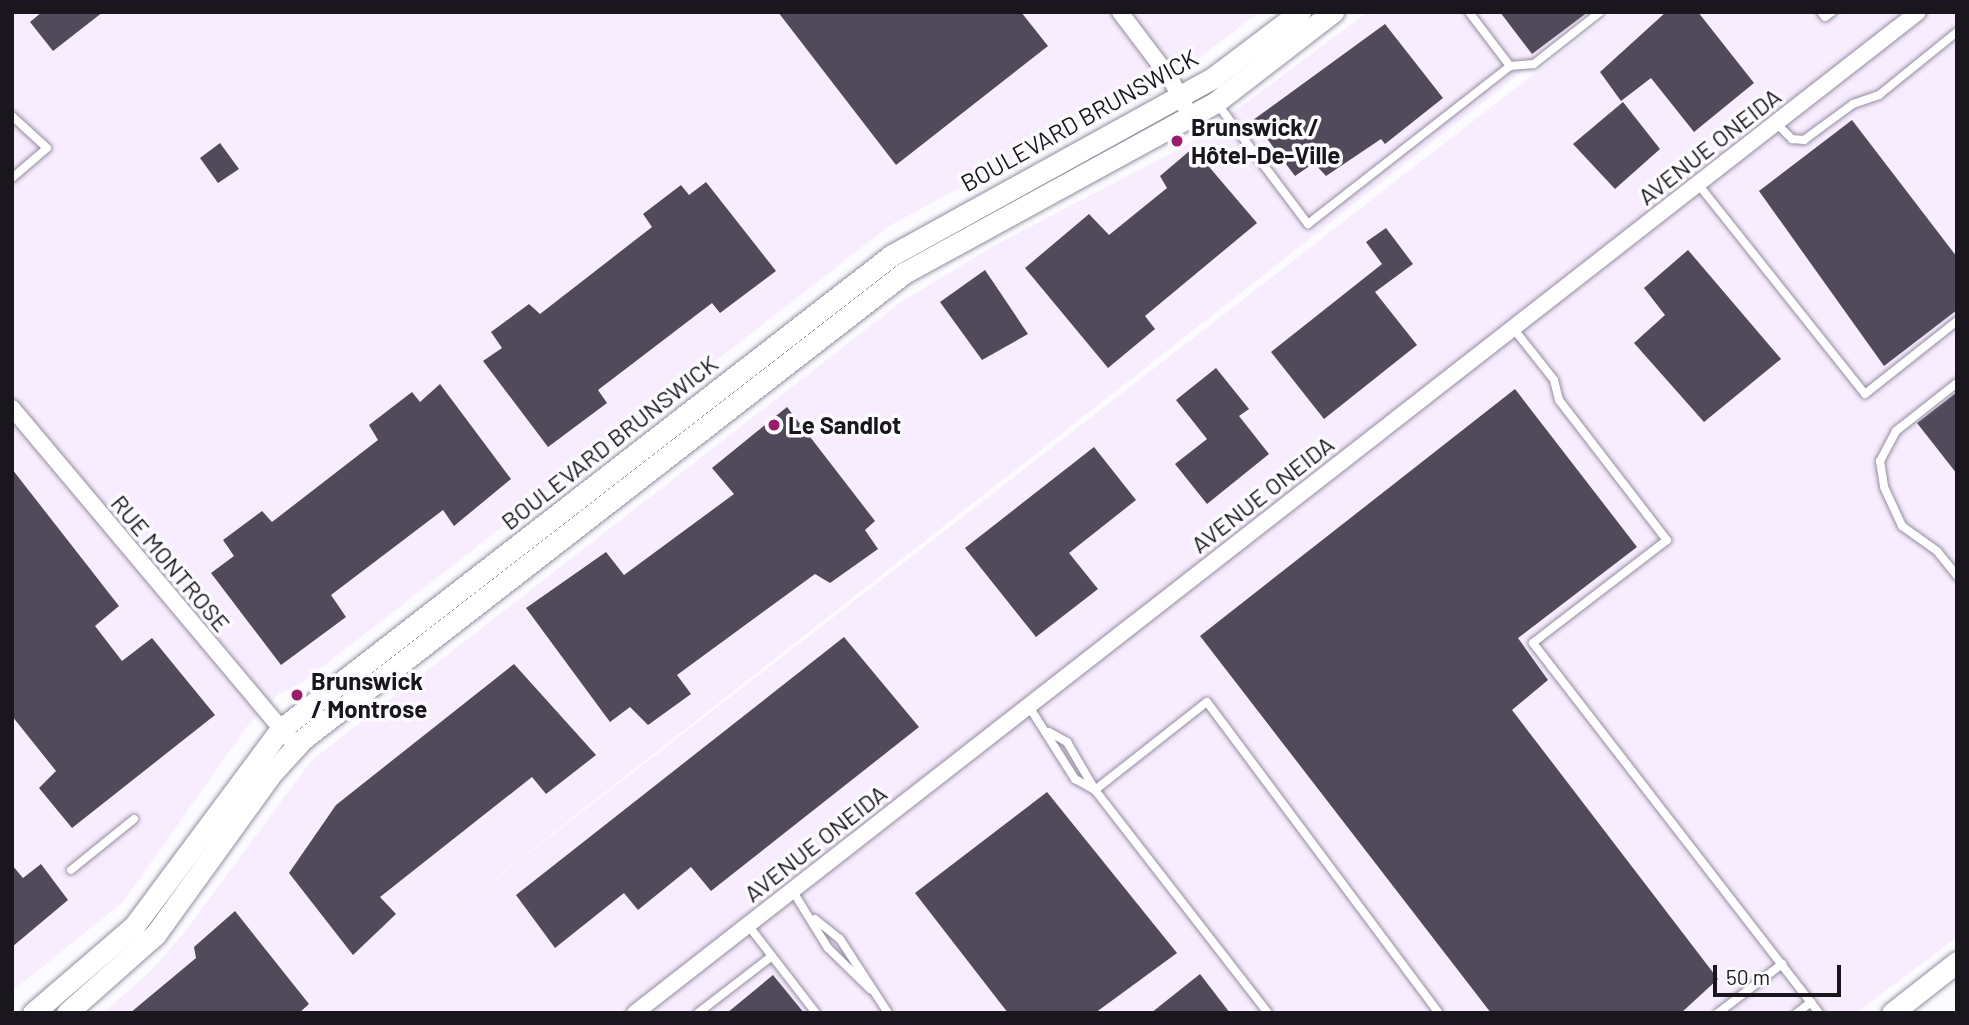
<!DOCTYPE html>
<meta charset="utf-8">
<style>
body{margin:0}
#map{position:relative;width:1969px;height:1025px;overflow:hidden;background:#fcfbff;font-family:Barlow,sans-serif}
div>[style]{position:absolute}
.industrial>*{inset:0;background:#f7edfe}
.building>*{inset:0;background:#514a5b}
.roads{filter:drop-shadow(0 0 2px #958ca0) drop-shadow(0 0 2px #958ca0)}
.lane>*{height:8px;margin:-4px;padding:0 4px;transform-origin:4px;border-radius:4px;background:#fff}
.street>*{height:16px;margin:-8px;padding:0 8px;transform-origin:8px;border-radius:8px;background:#fff}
.secondary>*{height:21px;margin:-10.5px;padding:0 10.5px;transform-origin:10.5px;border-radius:10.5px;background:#fff}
.dots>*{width:19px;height:19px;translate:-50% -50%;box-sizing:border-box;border:4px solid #fcfbff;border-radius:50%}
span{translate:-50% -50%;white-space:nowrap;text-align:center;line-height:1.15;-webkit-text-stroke:7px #fcfbff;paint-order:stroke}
.street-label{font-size:24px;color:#19161d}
.poi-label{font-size:24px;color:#19161d;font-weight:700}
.left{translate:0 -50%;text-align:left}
.frame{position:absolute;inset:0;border:14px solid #19161d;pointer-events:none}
.scale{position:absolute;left:1713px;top:965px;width:128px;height:32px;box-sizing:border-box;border:4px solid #19161d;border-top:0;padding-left:9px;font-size:21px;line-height:24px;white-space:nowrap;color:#19161d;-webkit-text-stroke:5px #fcfbff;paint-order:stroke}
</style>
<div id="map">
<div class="industrial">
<i style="clip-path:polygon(12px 12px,1259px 12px,1200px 57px,889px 226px,295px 688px,280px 693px,248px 725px,123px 902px,12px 991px)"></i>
<i style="clip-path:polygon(1368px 12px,1598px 12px,422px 936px,1614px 12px,1957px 12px,1957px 937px,1856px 1013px,103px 1013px,151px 971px,187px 929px,311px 761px,901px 302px,995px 245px,1193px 142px)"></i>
</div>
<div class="building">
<i style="clip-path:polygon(42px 12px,103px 12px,53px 51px,30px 22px)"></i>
<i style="clip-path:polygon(778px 12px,1021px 12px,1048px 46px,896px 165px)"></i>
<i style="clip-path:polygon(1500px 12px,1588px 12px,1532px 54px)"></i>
<i style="clip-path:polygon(1666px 12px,1698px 12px,1754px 83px,1694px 132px,1651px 78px,1621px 101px,1600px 72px)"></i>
<i style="clip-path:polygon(1385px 24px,1443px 98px,1385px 144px,1381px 139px,1326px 176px,1314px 163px,1295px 176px,1253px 120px)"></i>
<i style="clip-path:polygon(1623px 102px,1660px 149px,1615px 189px,1573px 144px)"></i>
<i style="clip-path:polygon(1852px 120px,1957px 257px,1957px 310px,1884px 366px,1759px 191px)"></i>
<i style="clip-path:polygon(220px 143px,239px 169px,218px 183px,200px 158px)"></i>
<i style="clip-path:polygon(1193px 148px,1257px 223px,1145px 316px,1155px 329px,1108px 368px,1025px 268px,1089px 214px,1109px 235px,1167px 188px,1160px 176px)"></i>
<i style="clip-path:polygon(706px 182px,776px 271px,720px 313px,712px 303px,598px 390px,607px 403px,548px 447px,483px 361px,502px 348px,491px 332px,529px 304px,540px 314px,652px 227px,643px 214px,681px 185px,689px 195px)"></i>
<i style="clip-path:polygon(1386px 228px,1413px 264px,1375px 292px,1417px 345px,1324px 419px,1271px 352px,1382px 264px,1366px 242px)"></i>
<i style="clip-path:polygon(1688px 250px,1781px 359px,1704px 422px,1634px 343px,1665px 315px,1644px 288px)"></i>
<i style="clip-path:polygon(985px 270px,1028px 334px,982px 360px,940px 302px)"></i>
<i style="clip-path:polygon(1216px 368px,1249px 409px,1239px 416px,1269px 454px,1207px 504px,1175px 464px,1207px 439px,1176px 400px)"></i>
<i style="clip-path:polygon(440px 384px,511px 479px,454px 526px,443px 510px,331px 595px,346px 617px,281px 665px,211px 573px,234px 556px,223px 540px,262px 511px,272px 522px,378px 440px,369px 425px,412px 392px,420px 402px)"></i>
<i style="clip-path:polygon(1515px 389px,1637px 547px,1518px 638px,1548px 680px,1512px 710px,1718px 979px,1681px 1013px,1491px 1013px,1200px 636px)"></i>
<i style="clip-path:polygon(1957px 392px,1957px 474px,1917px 423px)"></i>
<i style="clip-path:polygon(787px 407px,875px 521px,865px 530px,878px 549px,830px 583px,815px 574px,677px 675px,691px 694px,648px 725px,630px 707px,610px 722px,526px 608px,606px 552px,624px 575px,734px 494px,712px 468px)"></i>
<i style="clip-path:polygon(1094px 447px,1136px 500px,1069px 553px,1098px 589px,1036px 637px,965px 548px)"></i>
<i style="clip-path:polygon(12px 469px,119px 606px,95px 626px,122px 661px,152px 638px,215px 715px,72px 828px,39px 788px,56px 771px,12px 716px)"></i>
<i style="clip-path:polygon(844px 637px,919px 727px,711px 891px,691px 867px,638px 910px,624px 893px,555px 948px,516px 895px)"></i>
<i style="clip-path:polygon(514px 664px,596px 755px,546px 794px,532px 777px,380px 897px,396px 914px,353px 955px,289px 873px,336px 805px)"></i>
<i style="clip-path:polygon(1047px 792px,1177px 953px,1095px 1013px,1008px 1013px,915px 893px)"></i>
<i style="clip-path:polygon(41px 864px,68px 900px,12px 947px,12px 865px,23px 878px)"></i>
<i style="clip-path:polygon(235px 911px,309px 1004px,299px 1013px,130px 1013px,196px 958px,194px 947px)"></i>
<i style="clip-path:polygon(1200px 974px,1230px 1013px,1151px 1013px)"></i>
<i style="clip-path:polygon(773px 975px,804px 1013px,727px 1013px)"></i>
</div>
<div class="roads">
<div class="lane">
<i style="left:1469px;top:12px;width:68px;rotate:52.8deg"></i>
<i style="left:1821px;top:12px;width:6px;rotate:51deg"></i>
<i style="left:1825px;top:17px;width:9px;rotate:-36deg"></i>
<i style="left:1216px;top:102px;width:153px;rotate:53deg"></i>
<i style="left:1308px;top:224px;width:256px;rotate:-38deg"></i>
<i style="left:1510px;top:66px;width:24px;rotate:-5deg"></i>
<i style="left:1534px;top:64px;width:84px;rotate:-38.2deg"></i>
<i style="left:12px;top:116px;width:47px;rotate:42.4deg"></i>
<i style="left:47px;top:148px;width:46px;rotate:139.4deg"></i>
<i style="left:1776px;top:123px;width:23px;rotate:45deg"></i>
<i style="left:1792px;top:139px;width:12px;rotate:5deg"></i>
<i style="left:1804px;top:140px;width:61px;rotate:-36.3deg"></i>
<i style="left:1853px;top:104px;width:28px;rotate:-19deg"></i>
<i style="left:1879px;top:95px;width:100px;rotate:-38.9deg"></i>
<i style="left:1698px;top:184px;width:268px;rotate:51.5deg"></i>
<i style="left:1865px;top:394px;width:117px;rotate:-38.4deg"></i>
<i style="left:1513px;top:328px;width:66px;rotate:51.7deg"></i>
<i style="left:1554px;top:380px;width:21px;rotate:76deg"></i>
<i style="left:1559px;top:400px;width:177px;rotate:52.4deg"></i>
<i style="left:1667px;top:540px;width:169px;rotate:142.5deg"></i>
<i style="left:1533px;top:643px;width:468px;rotate:52.3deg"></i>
<i style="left:1957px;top:383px;width:78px;rotate:141.8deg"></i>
<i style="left:1896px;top:431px;width:34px;rotate:118deg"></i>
<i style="left:1880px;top:461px;width:26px;rotate:81deg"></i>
<i style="left:1884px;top:487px;width:43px;rotate:65.2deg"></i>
<i style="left:1902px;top:526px;width:43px;rotate:35.5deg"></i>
<i style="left:1937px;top:551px;width:32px;rotate:51deg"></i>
<i style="left:1028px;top:705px;width:88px;rotate:57.6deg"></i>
<i style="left:1075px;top:779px;width:23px;rotate:29deg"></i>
<i style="left:1049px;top:732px;width:21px;rotate:29deg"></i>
<i style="left:1067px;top:742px;width:56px;rotate:59.7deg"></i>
<i style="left:1095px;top:790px;width:282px;rotate:52.2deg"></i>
<i style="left:1095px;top:790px;width:142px;rotate:-38.2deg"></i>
<i style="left:1207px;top:702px;width:388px;rotate:53.3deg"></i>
<i style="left:71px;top:870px;width:81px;rotate:-39deg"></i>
<i style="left:792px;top:890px;width:68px;rotate:58.2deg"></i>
<i style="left:828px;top:948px;width:59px;rotate:44.3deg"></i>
<i style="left:815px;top:919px;width:32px;rotate:39deg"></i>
<i style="left:840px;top:939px;width:88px;rotate:57deg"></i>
<i style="left:748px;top:925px;width:111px;rotate:52.3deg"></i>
<i style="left:698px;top:1013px;width:93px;rotate:-37.6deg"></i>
<i style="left:1718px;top:1013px;width:81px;rotate:-37.4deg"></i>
<i style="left:1797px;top:1013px;width:18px;rotate:-38deg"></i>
</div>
<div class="street">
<i style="left:1120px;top:12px;width:83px;rotate:52.9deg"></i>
<i style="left:1170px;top:78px;width:43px;rotate:62.2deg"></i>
<i style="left:12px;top:408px;width:441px;rotate:50deg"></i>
<i style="left:635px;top:1013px;width:1627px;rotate:-37.96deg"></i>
</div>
<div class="secondary">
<i style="left:33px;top:1013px;width:133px;rotate:-40.7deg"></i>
<i style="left:134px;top:926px;width:246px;rotate:-53.3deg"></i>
<i style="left:281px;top:729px;width:773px;rotate:-37.8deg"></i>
<i style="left:892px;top:255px;width:368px;rotate:-28.9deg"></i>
<i style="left:1214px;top:77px;width:108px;rotate:-37.1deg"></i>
<i style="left:67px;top:1013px;width:118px;rotate:-41.6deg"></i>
<i style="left:155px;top:935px;width:200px;rotate:-54.2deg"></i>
<i style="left:272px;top:773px;width:46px;rotate:-47.6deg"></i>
<i style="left:303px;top:739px;width:760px;rotate:-37.79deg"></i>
<i style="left:904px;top:273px;width:356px;rotate:-28.7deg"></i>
<i style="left:1216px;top:102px;width:148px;rotate:-37.6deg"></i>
<i style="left:1892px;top:1013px;width:83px;rotate:-38.1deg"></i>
</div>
</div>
<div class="dots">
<i style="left:1177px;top:141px;background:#9e1b6c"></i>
<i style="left:774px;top:425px;background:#9e1b6c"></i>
<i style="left:297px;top:695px;background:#9e1b6c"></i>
</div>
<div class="street-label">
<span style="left:1079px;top:120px;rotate:-29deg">BOULEVARD BRUNSWICK</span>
<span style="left:1709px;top:146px;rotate:-38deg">AVENUE ONEIDA</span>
<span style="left:609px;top:442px;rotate:-38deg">BOULEVARD BRUNSWICK</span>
<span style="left:1262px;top:494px;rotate:-38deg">AVENUE ONEIDA</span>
<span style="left:171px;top:563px;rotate:50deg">RUE MONTROSE</span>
<span style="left:815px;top:843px;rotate:-38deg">AVENUE ONEIDA</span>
</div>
<div class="poi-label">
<span class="left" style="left:1191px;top:141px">Brunswick /<br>Hôtel-De-Ville</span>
<span class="left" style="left:788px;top:425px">Le Sandlot</span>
<span class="left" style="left:311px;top:695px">Brunswick<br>/ Montrose</span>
</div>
<div class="frame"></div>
<div class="scale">50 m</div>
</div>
